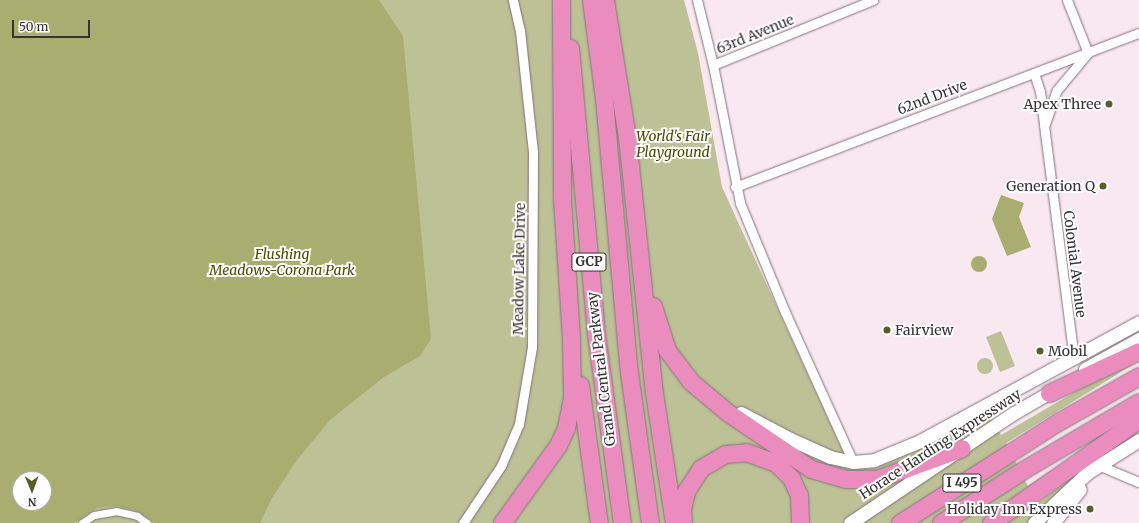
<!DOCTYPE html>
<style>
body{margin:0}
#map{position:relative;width:1139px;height:523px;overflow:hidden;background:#fae8f0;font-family:Merriweather,serif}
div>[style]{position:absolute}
.green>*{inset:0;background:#bdc196}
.round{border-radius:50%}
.water>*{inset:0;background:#a9ae70}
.roads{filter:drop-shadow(0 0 1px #83747b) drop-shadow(0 0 1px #83747b)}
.pedestrian>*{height:7px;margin:-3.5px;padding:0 3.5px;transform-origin:3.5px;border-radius:3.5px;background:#fff}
.minor>*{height:9px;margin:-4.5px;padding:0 4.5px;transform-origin:4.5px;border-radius:4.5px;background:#fff}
.secondary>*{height:13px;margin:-6.5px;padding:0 6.5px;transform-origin:6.5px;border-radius:6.5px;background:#fff}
.motorway>*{height:17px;margin:-8.5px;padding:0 8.5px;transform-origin:8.5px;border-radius:8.5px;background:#ea8cbd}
.dots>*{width:11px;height:11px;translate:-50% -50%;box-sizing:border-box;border:2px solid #fff;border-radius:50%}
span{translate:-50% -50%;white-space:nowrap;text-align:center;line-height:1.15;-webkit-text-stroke:4px #fff;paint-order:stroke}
.shield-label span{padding:1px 3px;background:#fff;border:1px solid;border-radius:3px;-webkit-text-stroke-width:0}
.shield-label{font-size:13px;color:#3a3336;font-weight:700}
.street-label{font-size:14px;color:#3a3336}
.poi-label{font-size:14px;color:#3a3336}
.right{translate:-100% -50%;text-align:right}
.left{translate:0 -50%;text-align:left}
.park-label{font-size:14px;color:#494c00;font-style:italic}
.north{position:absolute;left:12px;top:471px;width:40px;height:40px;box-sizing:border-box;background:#fff;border:1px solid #b0adaf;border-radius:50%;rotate:179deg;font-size:11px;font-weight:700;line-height:16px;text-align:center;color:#3a3336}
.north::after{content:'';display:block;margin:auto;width:14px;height:18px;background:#5a5d2b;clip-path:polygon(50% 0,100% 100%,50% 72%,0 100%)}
.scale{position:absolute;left:12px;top:20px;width:78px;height:18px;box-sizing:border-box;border:2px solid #3a3336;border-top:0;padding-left:5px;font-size:12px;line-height:14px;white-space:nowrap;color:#3a3336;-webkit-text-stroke:3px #fff;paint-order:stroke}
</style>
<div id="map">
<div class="green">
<i style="clip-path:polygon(evenodd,0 0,684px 0,698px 53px,722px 187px,848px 462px,920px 441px,986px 406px,1001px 435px,1085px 386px,1134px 364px,1006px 443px,1028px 486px,1054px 469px,1030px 489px,1038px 503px,1139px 426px,1139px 431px,1102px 455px,1042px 511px,1048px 523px,0 523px,0 0,20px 479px,44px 479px,44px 503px,20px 503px,20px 479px)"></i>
<i style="clip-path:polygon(1001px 331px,1015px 366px,1000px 372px,986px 337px)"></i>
<i class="round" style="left:977px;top:358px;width:16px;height:16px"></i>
</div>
<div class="water">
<i style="clip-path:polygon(evenodd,0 0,379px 0,403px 36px,431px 339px,420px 356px,384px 377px,330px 420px,297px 460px,272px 498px,260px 523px,155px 523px,135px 510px,116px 506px,97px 508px,74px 523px,0 523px,0 0,20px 479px,44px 479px,44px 503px,20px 503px,20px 479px)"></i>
<i style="clip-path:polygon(1001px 195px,1024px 203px,1019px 217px,1031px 247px,1007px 256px,992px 219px)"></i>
<i class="round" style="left:971px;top:256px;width:16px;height:16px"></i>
</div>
<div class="roads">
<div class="pedestrian">
<i style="left:82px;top:523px;width:14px;rotate:-34deg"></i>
<i style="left:94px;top:515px;width:22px;rotate:-10deg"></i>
<i style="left:116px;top:511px;width:22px;rotate:13deg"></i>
<i style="left:137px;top:516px;width:12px;rotate:35deg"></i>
</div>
<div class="minor">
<i style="left:697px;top:0;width:67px;rotate:76.2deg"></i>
<i style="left:713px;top:65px;width:141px;rotate:78.9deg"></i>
<i style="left:740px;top:203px;width:118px;rotate:67.6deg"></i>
<i style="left:785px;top:312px;width:165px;rotate:65.6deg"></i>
<i style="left:1067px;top:0;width:57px;rotate:68.4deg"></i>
<i style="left:713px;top:65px;width:173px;rotate:-22.1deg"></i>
<i style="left:1034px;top:73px;width:19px;rotate:72deg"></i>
<i style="left:1040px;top:91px;width:34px;rotate:83deg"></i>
<i style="left:1044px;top:125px;width:235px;rotate:82.7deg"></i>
<i style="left:1045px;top:124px;width:36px;rotate:-71deg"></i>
<i style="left:1057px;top:90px;width:47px;rotate:-50.2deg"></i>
<i style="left:735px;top:187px;width:432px;rotate:-20.9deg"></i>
<i style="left:1103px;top:467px;width:39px;rotate:23deg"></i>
<i style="left:463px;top:523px;width:69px;rotate:-56.3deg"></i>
<i style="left:501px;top:466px;width:46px;rotate:-66.8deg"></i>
<i style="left:519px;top:424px;width:78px;rotate:-80.4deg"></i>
<i style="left:532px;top:347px;width:195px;rotate:-89.7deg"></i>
<i style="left:533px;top:152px;width:122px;rotate:-96.1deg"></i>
<i style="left:520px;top:31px;width:32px;rotate:-103deg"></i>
</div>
<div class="secondary">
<i style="left:1085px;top:369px;width:62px;rotate:-29.1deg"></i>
<i style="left:741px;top:413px;width:55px;rotate:28deg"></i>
<i style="left:790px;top:439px;width:44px;rotate:24.2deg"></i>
<i style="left:830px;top:457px;width:24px;rotate:12deg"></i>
<i style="left:853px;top:462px;width:21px;rotate:-5deg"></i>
<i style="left:874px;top:460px;width:50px;rotate:-22.4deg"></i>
<i style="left:920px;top:441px;width:249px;rotate:-28.5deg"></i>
<i style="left:850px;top:523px;width:197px;rotate:-33.9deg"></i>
<i style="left:1014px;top:413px;width:50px;rotate:-30.2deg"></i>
<i style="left:1034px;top:523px;width:73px;rotate:-43.3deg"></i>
<i style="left:1087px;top:473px;width:62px;rotate:-32.4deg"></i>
<i style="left:1053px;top:523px;width:43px;rotate:-51.5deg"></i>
</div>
<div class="motorway">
<i style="left:591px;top:0;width:100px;rotate:82.5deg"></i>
<i style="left:604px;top:99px;width:267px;rotate:84.8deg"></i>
<i style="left:628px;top:365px;width:160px;rotate:82.1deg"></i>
<i style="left:605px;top:0;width:139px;rotate:80.9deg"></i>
<i style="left:627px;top:137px;width:257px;rotate:84deg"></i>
<i style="left:654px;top:393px;width:132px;rotate:81.3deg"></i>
<i style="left:570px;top:48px;width:287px;rotate:84.8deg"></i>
<i style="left:596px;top:334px;width:191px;rotate:82.2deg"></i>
<i style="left:653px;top:306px;width:46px;rotate:72.3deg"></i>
<i style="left:667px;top:350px;width:39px;rotate:53deg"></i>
<i style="left:690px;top:381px;width:48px;rotate:40deg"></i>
<i style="left:727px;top:412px;width:102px;rotate:34.2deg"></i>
<i style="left:811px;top:469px;width:35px;rotate:16deg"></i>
<i style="left:845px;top:479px;width:32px"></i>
<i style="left:877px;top:479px;width:90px;rotate:-20deg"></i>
<i style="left:580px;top:385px;width:139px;rotate:82.2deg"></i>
<i style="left:1049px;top:393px;width:99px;rotate:-25deg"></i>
<i style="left:502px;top:523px;width:96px;rotate:-54.3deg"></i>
<i style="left:558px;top:445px;width:19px;rotate:-65deg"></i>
<i style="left:566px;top:428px;width:31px;rotate:-79deg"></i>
<i style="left:572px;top:398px;width:60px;rotate:-91deg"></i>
<i style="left:571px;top:338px;width:140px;rotate:-93.7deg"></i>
<i style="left:562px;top:198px;width:198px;rotate:-90.3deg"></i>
<i style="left:683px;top:523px;width:14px;rotate:-94deg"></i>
<i style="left:682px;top:509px;width:18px;rotate:-77deg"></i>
<i style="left:686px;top:491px;width:27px;rotate:-57deg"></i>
<i style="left:701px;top:468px;width:28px;rotate:-30deg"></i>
<i style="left:725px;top:454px;width:21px;rotate:-5deg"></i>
<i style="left:746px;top:452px;width:32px;rotate:20deg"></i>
<i style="left:776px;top:463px;width:21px;rotate:45deg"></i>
<i style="left:791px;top:478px;width:19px;rotate:65deg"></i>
<i style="left:799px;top:495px;width:28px;rotate:88deg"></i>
<i style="left:900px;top:523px;width:188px;rotate:-32.6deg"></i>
<i style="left:1058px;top:422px;width:93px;rotate:-29.6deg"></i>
<i style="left:941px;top:523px;width:98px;rotate:-32.9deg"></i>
<i style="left:1023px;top:470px;width:134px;rotate:-30.4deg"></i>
<i style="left:991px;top:523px;width:181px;rotate:-35.1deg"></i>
</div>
</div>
<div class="dots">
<i style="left:1109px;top:104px;background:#5a5d2b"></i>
<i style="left:1103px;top:186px;background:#5a5d2b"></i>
<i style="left:887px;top:330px;background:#5a5d2b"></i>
<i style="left:1040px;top:351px;background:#5a5d2b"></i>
<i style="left:1090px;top:509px;background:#5a5d2b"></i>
</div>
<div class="shield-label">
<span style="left:589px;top:262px">GCP</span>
<span style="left:962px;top:483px">I 495</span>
</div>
<div class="street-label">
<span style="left:755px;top:34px;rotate:-22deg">63rd Avenue</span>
<span style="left:932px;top:97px;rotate:-21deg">62nd Drive</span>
<span style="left:1075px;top:264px;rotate:83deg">Colonial Avenue</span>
<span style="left:519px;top:269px;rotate:-89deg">Meadow Lake Drive</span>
<span style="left:601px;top:369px;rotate:-97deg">Grand Central Parkway</span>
<span style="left:940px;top:444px;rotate:-33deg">Horace Harding Expressway</span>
</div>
<div class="poi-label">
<span class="right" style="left:1101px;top:104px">Apex Three</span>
<span class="right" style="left:1095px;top:186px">Generation Q</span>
<span class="left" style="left:895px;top:330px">Fairview</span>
<span class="left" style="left:1048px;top:351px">Mobil</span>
<span class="right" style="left:1082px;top:509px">Holiday Inn Express</span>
</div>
<div class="park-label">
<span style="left:673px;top:144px">World's Fair<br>Playground</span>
<span style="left:282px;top:262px">Flushing<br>Meadows-Corona Park</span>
</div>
<div class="north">N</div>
<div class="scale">50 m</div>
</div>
